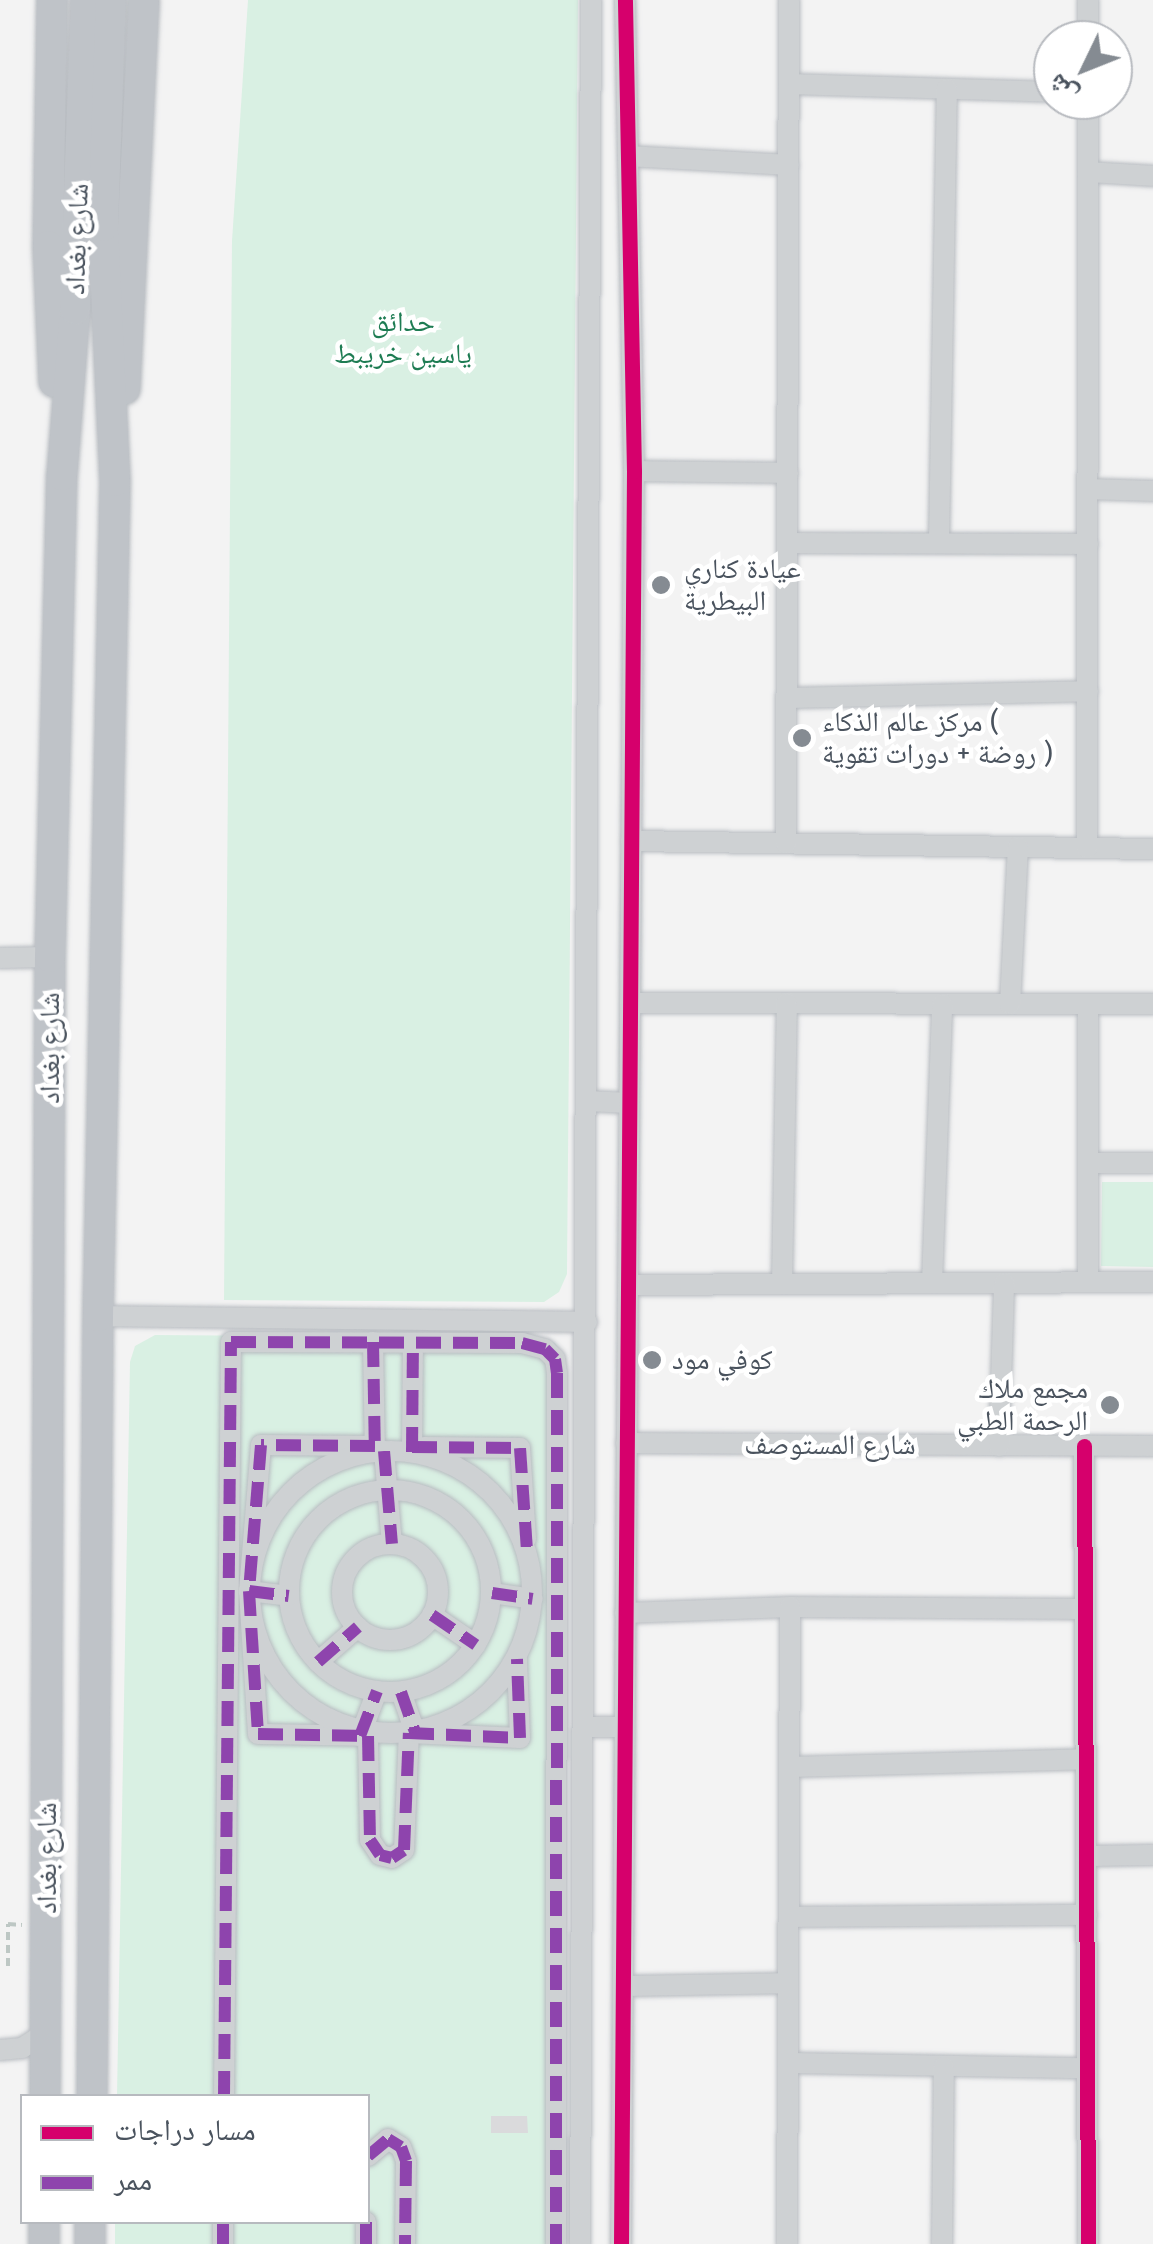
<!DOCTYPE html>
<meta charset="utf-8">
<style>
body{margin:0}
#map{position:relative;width:1153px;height:2244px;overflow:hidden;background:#f3f3f3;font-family:"Fira Sans","Noto Naskh Arabic",sans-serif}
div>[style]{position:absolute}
.green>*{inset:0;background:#d9f0e3}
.building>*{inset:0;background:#dadadc}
.path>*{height:4px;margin-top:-2px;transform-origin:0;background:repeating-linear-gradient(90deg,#bdc7c4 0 8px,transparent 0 13px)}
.roads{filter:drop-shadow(0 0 2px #b8bcc1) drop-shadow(0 0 2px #b8bcc1)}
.minor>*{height:20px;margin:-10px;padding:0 10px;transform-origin:10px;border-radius:10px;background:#ced1d3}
.minor>.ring{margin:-10px;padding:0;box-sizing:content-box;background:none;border:20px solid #ced1d3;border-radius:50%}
.highway>*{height:30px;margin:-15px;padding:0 15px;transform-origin:15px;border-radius:15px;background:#bfc3c8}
.quiet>*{height:12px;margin-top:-6px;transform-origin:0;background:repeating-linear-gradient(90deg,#8e44ad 0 25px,transparent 0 37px)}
.cycleway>*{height:15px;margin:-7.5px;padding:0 7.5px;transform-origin:7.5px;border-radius:7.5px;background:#d6006c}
.dots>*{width:28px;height:28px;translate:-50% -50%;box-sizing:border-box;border:5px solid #fff;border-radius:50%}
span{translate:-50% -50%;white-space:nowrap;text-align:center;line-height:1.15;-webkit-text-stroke:9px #fff;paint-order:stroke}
.street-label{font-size:28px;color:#4a535e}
.park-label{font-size:28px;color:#1e7c53}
.poi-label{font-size:28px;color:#4a535e}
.left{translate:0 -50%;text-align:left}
.right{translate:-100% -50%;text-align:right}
.legend{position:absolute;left:20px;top:2094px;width:350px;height:130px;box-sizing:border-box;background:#fff;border:2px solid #b7babf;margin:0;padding:12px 18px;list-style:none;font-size:30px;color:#4a535e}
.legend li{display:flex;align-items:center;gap:20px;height:50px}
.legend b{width:50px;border:2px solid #b7babf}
.north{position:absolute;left:1033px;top:20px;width:100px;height:100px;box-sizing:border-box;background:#fff;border:2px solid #b7babf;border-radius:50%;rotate:227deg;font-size:28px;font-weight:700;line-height:40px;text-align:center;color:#4a535e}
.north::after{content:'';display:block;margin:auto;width:35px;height:45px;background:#858b92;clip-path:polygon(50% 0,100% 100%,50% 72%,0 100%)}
</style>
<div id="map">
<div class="green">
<i style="clip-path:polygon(248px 0,578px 0,567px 1274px,559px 1292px,544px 1302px,224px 1300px,232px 241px)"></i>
<i style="clip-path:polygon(1102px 1182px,1153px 1182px,1153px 1267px,1101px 1266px)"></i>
<i style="clip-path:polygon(155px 1335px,543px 1338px,555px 1343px,564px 1357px,561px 2244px,115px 2244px,115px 2222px,368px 2222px,368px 2096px,117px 2096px,130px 1362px,135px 1346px)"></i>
</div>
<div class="building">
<i style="clip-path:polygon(491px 2116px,527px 2116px,528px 2133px,491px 2133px)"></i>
</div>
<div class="path">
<i style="left:8px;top:1966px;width:42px;rotate:-90deg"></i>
<i style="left:8px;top:1924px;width:14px;rotate:4deg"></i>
</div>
<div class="roads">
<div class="minor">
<i style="left:1088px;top:40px;width:40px;rotate:-90deg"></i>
<i style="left:789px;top:84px;width:264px;rotate:1.7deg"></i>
<i style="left:628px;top:156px;width:161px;rotate:3.2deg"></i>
<i style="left:1088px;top:172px;width:65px;rotate:3.5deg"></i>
<i style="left:634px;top:471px;width:154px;rotate:0.7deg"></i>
<i style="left:1088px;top:489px;width:65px;rotate:1.8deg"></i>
<i style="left:939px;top:541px;width:452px;rotate:-89deg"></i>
<i style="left:787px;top:543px;width:301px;rotate:0.2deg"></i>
<i style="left:787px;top:698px;width:301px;rotate:-1.3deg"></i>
<i style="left:631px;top:841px;width:522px;rotate:0.88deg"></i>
<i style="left:786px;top:843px;width:843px;rotate:-89.8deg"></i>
<i style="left:1087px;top:848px;width:748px;rotate:-89.92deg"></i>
<i style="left:0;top:958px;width:50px;rotate:-1.1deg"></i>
<i style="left:630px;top:1003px;width:523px;rotate:0.11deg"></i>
<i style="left:1010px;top:1004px;width:157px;rotate:-87.1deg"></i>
<i style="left:588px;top:1101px;width:41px;rotate:2.8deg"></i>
<i style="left:1088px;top:1163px;width:65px"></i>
<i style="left:1088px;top:1282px;width:278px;rotate:-90deg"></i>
<i style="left:932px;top:1283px;width:279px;rotate:-87.9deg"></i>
<i style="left:782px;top:1284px;width:281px;rotate:-89deg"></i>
<i style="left:628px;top:1285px;width:525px;rotate:-0.33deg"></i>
<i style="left:98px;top:1316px;width:489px;rotate:0.7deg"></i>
<i style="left:373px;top:1342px;width:110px;rotate:89deg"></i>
<i style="left:626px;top:1443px;width:527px;rotate:0.33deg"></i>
<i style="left:375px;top:1446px;width:114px;rotate:-179.5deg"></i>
<i style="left:261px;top:1445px;width:146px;rotate:94.7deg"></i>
<i style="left:249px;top:1591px;width:143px;rotate:86.4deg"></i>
<i style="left:258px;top:1734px;width:110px;rotate:1deg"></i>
<i style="left:368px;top:1736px;width:104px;rotate:88.9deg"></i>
<i style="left:370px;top:1840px;width:18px;rotate:56deg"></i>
<i style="left:380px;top:1855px;width:12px;rotate:14deg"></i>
<i style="left:392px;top:1858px;width:14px;rotate:-34deg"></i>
<i style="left:404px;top:1850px;width:117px;rotate:-87.6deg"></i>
<i style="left:409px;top:1733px;width:111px;rotate:2.6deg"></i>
<i style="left:520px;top:1738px;width:79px;rotate:-92.2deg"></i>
<i style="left:999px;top:1446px;width:163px;rotate:-88.2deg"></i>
<i style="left:1084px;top:1446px;width:798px;rotate:89.71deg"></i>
<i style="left:424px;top:1447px;width:96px;rotate:0.6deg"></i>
<i style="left:520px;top:1448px;width:91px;rotate:86.2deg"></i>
<i class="ring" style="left:250px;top:1451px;width:262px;height:262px"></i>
<i style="left:384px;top:1451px;width:93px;rotate:85.1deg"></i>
<i style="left:412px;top:1452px;width:109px;rotate:-89.5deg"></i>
<i class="ring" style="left:289px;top:1490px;width:182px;height:182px"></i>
<i class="ring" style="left:342px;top:1544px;width:76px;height:76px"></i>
<i style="left:249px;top:1591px;width:40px;rotate:7.1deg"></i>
<i style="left:492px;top:1593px;width:41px;rotate:8.3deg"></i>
<i style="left:625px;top:1613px;width:165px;rotate:-2.1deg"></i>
<i style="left:790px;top:1607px;width:295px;rotate:0.4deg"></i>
<i style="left:432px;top:1615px;width:53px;rotate:34.3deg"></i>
<i style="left:318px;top:1662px;width:53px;rotate:-41.2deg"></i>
<i style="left:401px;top:1692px;width:42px;rotate:70.7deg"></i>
<i style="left:583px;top:1727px;width:41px"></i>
<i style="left:360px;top:1736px;width:48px;rotate:-69.3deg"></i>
<i style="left:790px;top:1767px;width:296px;rotate:-1.5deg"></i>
<i style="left:1086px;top:1856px;width:67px;rotate:-0.9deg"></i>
<i style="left:789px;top:1917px;width:298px;rotate:-0.4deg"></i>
<i style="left:623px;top:1986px;width:165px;rotate:-1deg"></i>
<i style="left:0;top:2050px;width:22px;rotate:-5deg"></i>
<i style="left:22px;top:2048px;width:27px;rotate:-33deg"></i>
<i style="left:788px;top:2063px;width:299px;rotate:1deg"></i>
<i style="left:224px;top:2096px;width:754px;rotate:-89.47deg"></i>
<i style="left:231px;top:1342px;width:291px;rotate:0.2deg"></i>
<i style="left:522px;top:1343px;width:24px;rotate:15deg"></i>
<i style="left:545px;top:1349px;width:14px;rotate:45deg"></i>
<i style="left:555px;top:1359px;width:14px;rotate:82deg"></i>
<i style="left:557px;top:1373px;width:871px;rotate:90.07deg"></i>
<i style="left:368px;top:2156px;width:26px;rotate:-40deg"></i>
<i style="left:388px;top:2139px;width:15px;rotate:32deg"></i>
<i style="left:401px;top:2147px;width:15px;rotate:70deg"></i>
<i style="left:406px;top:2161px;width:83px;rotate:90.7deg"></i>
<i style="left:223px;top:2244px;width:22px;rotate:-90deg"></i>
<i style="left:366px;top:2244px;width:22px;rotate:-90deg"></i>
<i style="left:580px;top:2244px;width:2244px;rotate:-89.72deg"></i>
<i style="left:621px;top:2244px;width:1773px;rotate:-89.58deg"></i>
<i style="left:634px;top:471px;width:471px;rotate:-91.1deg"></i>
<i style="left:787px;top:2244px;width:637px;rotate:-89.73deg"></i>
<i style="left:942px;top:2244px;width:177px;rotate:-89.4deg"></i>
</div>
<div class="highway">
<i style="left:52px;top:0;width:246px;rotate:90.9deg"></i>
<i style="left:48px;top:246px;width:136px;rotate:87.5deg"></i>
<i style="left:125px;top:389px;width:389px;rotate:-87.2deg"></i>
<i style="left:45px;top:2096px;width:1139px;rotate:-89.75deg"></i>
<i style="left:50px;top:957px;width:482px;rotate:-88.6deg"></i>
<i style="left:62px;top:475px;width:167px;rotate:-85.5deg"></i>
<i style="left:75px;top:309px;width:309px;rotate:-88deg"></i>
<i style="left:92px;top:2096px;width:780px;rotate:-89.56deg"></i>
<i style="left:98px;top:1316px;width:835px;rotate:-88.83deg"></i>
<i style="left:115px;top:481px;width:255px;rotate:-92.7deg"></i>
<i style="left:103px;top:226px;width:226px;rotate:-88deg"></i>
<i style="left:44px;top:2244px;width:22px;rotate:-90deg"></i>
<i style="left:90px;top:2244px;width:22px;rotate:-90deg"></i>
</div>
</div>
<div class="quiet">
<i style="left:373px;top:1342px;width:110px;rotate:89deg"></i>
<i style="left:375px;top:1446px;width:114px;rotate:-179.5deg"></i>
<i style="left:261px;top:1445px;width:146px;rotate:94.7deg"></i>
<i style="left:249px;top:1591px;width:143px;rotate:86.4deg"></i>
<i style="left:258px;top:1734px;width:110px;rotate:1deg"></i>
<i style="left:368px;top:1736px;width:104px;rotate:88.9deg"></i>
<i style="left:370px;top:1840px;width:18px;rotate:56deg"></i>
<i style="left:380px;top:1855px;width:12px;rotate:14deg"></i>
<i style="left:392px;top:1858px;width:14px;rotate:-34deg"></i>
<i style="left:404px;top:1850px;width:117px;rotate:-87.6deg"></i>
<i style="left:409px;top:1733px;width:111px;rotate:2.6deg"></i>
<i style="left:520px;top:1738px;width:79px;rotate:-92.2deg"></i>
<i style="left:412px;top:1447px;width:108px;rotate:0.5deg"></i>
<i style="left:520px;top:1448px;width:103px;rotate:86.1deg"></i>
<i style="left:384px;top:1451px;width:93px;rotate:85.1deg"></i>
<i style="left:412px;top:1452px;width:109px;rotate:-89.5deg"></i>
<i style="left:249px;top:1591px;width:40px;rotate:7.1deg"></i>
<i style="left:492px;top:1593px;width:41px;rotate:8.3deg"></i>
<i style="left:432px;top:1615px;width:53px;rotate:34.3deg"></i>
<i style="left:318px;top:1662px;width:53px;rotate:-41.2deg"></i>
<i style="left:401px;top:1692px;width:42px;rotate:70.7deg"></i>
<i style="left:360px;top:1736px;width:48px;rotate:-69.3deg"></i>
<i style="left:224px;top:2096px;width:754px;rotate:-89.47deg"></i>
<i style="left:231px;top:1342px;width:291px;rotate:0.2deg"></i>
<i style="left:522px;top:1343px;width:24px;rotate:15deg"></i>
<i style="left:545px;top:1349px;width:14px;rotate:45deg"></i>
<i style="left:555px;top:1359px;width:14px;rotate:82deg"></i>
<i style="left:557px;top:1373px;width:871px;rotate:90.07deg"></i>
<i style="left:368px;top:2156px;width:26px;rotate:-40deg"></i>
<i style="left:388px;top:2139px;width:15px;rotate:32deg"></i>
<i style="left:401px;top:2147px;width:15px;rotate:70deg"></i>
<i style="left:406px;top:2161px;width:83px;rotate:90.7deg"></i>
<i style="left:223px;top:2244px;width:22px;rotate:-90deg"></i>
<i style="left:366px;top:2244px;width:22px;rotate:-90deg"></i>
</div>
<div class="cycleway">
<i style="left:1084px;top:1446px;width:798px;rotate:89.71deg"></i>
<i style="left:621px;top:2244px;width:1773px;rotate:-89.58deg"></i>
<i style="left:634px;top:471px;width:471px;rotate:-91.1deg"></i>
</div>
<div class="dots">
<i style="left:661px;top:585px;background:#858b92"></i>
<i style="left:802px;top:738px;background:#858b92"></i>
<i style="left:652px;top:1360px;background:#858b92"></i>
<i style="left:1110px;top:1405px;background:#858b92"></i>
</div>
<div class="street-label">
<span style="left:77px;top:239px;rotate:-88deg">شارع بغداد</span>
<span style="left:50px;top:1048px;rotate:-90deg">شارع بغداد</span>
<span style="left:830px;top:1445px">شارع المستوصف</span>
<span style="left:47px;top:1858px;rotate:-90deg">شارع بغداد</span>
</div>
<div class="park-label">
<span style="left:403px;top:338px">حدائق<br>ياسين خريبط</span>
</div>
<div class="poi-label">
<span class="left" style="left:684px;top:585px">عيادة كناري<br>البيطرية</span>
<span class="left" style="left:822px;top:738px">مركز عالم الذكاء (<br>روضة + دورات تقوية )</span>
<span class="left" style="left:672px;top:1360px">كوفي مود</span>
<span class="right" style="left:1088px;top:1405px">مجمع ملاك<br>الرحمة الطبي</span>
</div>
<ul class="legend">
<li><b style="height:12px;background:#d6006c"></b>مسار دراجات</li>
<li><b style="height:12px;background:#8e44ad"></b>ممر</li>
</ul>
<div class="north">ش</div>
</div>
